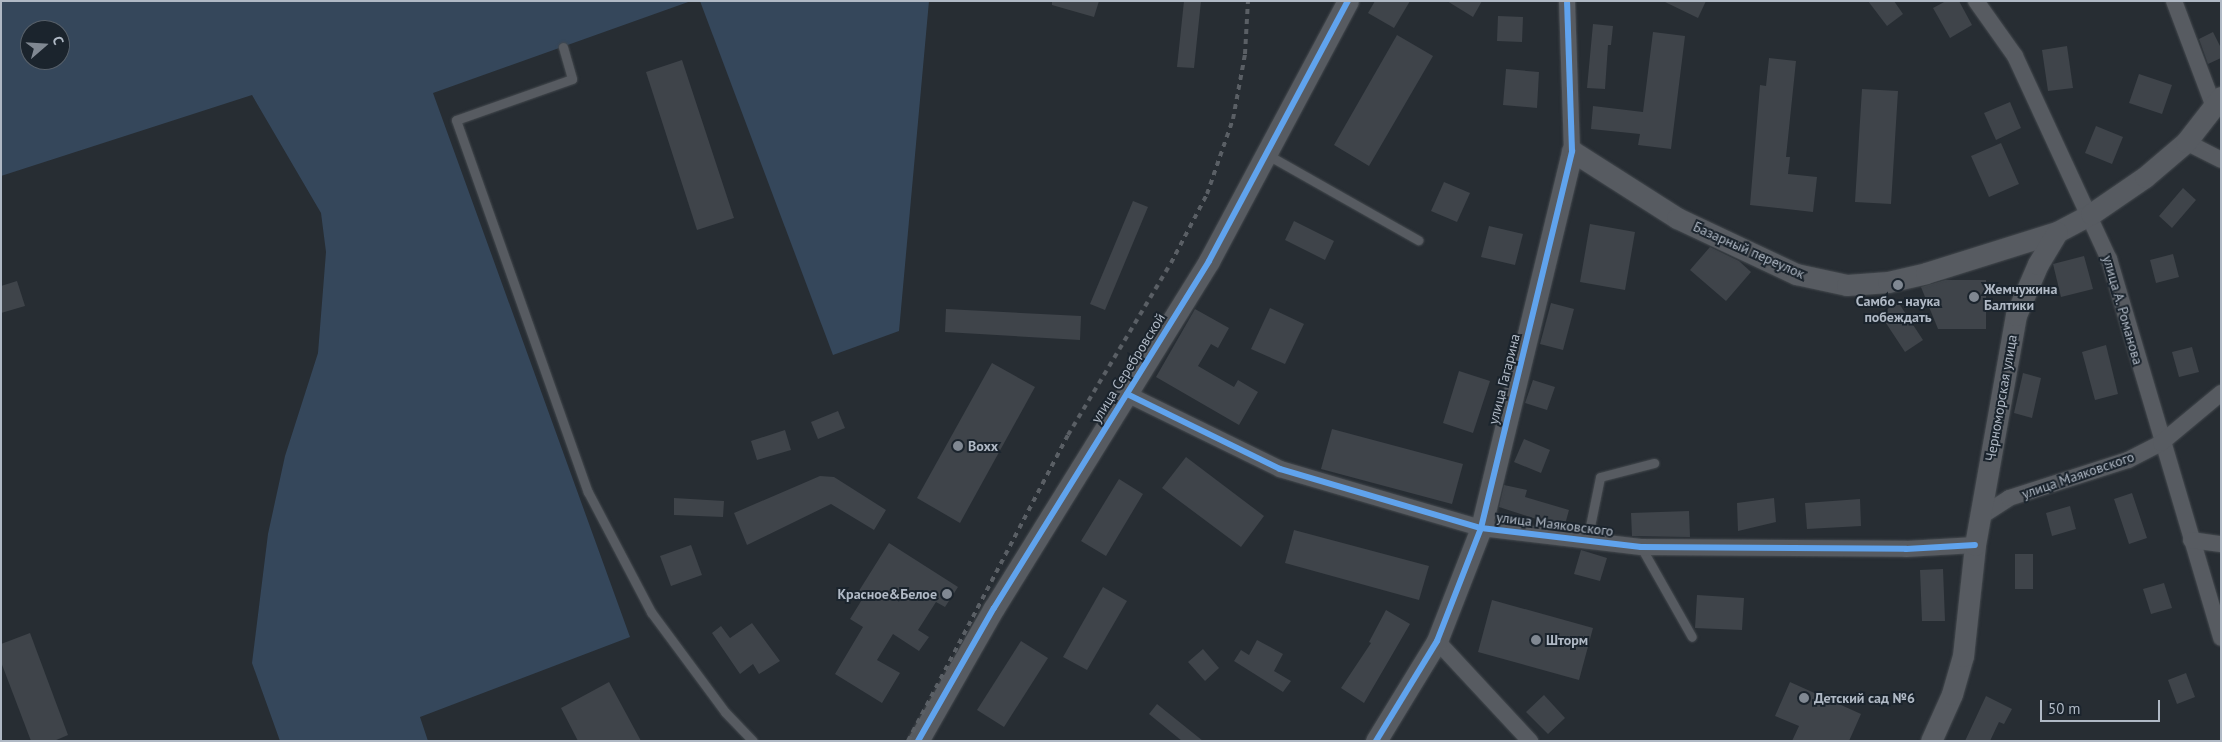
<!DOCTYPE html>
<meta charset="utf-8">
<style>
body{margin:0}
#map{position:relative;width:2222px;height:742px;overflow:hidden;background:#272d33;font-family:"PT Sans",sans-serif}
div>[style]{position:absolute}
.water>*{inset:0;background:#35475b}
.building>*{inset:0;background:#3f444a}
.roads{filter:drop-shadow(0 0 1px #44494e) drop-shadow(0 0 1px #44494e)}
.service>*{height:9px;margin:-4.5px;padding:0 4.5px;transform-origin:4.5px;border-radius:4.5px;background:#575b61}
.minor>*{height:16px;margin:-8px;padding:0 8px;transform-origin:8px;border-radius:8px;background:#575b61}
.tertiary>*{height:21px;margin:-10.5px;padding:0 10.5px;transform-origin:10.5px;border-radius:10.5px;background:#575b61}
.rail>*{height:4px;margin-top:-2px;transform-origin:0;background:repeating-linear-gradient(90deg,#5a5f65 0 5px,transparent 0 10px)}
.cycleway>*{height:6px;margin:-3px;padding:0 3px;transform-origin:3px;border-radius:3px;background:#60a3ed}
.dots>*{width:14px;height:14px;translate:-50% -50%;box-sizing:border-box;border:2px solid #1b242d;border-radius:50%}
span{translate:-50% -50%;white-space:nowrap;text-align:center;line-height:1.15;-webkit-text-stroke:4px #1b242d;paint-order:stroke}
.street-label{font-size:14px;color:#b0b9c5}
.poi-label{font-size:14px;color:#b0b9c5;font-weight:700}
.left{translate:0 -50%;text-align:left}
.right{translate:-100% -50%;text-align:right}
.frame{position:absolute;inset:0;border:2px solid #b0b9c5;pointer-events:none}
.north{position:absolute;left:20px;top:20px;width:50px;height:50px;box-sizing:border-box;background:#1b242d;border:1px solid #57606a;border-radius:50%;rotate:71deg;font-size:14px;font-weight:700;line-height:20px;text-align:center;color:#b0b9c5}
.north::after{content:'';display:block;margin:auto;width:18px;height:22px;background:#808892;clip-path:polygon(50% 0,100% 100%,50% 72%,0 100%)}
.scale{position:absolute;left:2040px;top:700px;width:120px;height:22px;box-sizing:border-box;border:2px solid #b0b9c5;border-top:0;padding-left:6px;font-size:15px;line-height:18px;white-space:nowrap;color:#b0b9c5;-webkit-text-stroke:4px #1b242d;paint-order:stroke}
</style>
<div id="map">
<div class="water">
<i style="clip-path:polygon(evenodd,1px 1px,691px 1px,433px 93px,630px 637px,420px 717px,428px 741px,280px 741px,252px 663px,268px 534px,285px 456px,318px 353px,326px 252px,321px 213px,252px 95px,1px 176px,1px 1px,30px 30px,60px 30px,60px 60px,30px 60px,30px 30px)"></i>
<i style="clip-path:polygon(700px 1px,929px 1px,899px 331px,833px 355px)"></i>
</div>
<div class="building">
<i style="clip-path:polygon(1052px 1px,1099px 1px,1094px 17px,1052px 5px)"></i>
<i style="clip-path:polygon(1184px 1px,1201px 1px,1194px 68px,1177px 67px)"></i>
<i style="clip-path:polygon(1375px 1px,1410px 1px,1394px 28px,1368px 13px)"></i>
<i style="clip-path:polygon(1447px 1px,1482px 1px,1473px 17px)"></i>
<i style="clip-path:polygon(1663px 1px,1706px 1px,1698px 18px)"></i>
<i style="clip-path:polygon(1868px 1px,1894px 1px,1903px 14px,1887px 26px)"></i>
<i style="clip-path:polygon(1946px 1px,1959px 1px,1972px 25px,1950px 38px,1933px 8px)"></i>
<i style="clip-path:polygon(1498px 16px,1523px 17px,1522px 42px,1497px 41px)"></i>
<i style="clip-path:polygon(1593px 24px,1613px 26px,1611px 45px,1608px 45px,1605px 89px,1587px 88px)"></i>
<i style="clip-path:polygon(1653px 32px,1685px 36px,1671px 149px,1638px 145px,1640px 134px,1591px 129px,1593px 106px,1643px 112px)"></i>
<i style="clip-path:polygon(2213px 32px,2221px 48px,2221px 58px,2208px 64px,2199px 39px)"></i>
<i style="clip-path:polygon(1397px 35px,1433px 56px,1369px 166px,1334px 145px)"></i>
<i style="clip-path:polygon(2067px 46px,2073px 88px,2048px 91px,2042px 50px)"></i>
<i style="clip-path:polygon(1769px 58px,1796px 61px,1786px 157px,1790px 157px,1788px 174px,1817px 177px,1813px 212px,1750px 205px,1760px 85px,1766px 86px)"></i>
<i style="clip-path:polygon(682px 60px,734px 218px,697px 230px,646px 72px)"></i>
<i style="clip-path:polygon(1506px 69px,1539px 72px,1537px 108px,1503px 105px)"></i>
<i style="clip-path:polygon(2139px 74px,2172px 85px,2162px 114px,2129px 103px)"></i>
<i style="clip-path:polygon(1862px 89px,1898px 91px,1891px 204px,1855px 202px)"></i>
<i style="clip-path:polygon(2010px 102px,2021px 128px,1996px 140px,1984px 113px)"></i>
<i style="clip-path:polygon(2096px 126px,2123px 137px,2112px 164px,2085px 153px)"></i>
<i style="clip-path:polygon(2001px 143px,2019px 184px,1989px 197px,1971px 156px)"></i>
<i style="clip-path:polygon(1444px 182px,1470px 193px,1457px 222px,1431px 211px)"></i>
<i style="clip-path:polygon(2183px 188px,2196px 200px,2172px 228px,2159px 216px)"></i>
<i style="clip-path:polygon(1133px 201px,1148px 207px,1105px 310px,1090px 304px)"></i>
<i style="clip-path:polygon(1294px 221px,1334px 241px,1325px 260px,1285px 240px)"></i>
<i style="clip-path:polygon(1590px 224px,1635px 232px,1625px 290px,1580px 282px)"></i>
<i style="clip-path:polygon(1489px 226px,1523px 234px,1515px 265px,1481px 257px)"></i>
<i style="clip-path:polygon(1710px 247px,1739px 261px,1751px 272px,1726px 301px,1690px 270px)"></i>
<i style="clip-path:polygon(2173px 254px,2179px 277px,2156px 283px,2150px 260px)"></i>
<i style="clip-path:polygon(2084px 256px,2093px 289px,2061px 297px,2053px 264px)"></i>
<i style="clip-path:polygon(1945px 280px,1986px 280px,1986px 329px,1938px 329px,1921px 287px)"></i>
<i style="clip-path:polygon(17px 281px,25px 306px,1px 313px,1px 286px)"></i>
<i style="clip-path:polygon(1898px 302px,1923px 340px,1905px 352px,1880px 314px)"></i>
<i style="clip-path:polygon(1551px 303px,1574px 309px,1563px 350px,1540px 344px)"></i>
<i style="clip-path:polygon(1270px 308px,1304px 324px,1285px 364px,1251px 349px)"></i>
<i style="clip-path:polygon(946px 309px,1081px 316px,1080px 340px,945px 332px)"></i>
<i style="clip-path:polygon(1195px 309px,1229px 328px,1218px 348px,1211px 344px,1198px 366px,1234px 387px,1238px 380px,1258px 392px,1239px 425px,1156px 377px)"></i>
<i style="clip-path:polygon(2106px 345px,2118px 394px,2095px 400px,2082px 352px)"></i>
<i style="clip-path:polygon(2192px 347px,2199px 372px,2179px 377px,2172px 352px)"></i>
<i style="clip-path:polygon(992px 363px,1035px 387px,960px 523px,917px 498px)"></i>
<i style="clip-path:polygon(1459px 371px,1490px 381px,1473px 433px,1443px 423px)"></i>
<i style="clip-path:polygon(2023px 373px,2041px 378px,2032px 418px,2014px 413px)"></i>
<i style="clip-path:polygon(1533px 380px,1555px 387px,1547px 410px,1525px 403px)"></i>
<i style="clip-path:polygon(838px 411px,845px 428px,818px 439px,811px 422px)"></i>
<i style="clip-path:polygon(1332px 429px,1463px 464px,1452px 504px,1321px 469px)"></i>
<i style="clip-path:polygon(785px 430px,791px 450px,757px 460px,751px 441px)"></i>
<i style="clip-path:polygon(1524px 439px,1550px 450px,1541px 473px,1514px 462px)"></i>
<i style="clip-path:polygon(1186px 457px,1264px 516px,1241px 547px,1162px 488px)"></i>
<i style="clip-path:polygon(820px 476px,834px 477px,886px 510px,874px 530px,831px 504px,747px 545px,734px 513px)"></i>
<i style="clip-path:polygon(1119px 479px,1143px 494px,1106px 556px,1081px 541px)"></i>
<i style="clip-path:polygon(1504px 485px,1527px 490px,1525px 497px,1569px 510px,1564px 528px,1499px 507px)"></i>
<i style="clip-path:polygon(2132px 493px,2147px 538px,2129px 544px,2114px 499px)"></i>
<i style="clip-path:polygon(674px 498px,724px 501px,723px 517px,674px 515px)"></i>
<i style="clip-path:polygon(1774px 498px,1776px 522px,1738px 531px,1737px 503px)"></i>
<i style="clip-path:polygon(1860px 499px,1861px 526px,1807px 529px,1805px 503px)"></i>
<i style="clip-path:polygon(2070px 506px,2076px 529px,2052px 536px,2046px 513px)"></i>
<i style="clip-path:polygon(1689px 511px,1690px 537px,1632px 536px,1631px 513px)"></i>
<i style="clip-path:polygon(1294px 530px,1429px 566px,1419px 600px,1285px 563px)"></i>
<i style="clip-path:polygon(889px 543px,958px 587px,945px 607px,936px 602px,918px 630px,929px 637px,919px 651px,893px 634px,877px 660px,900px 673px,882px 703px,835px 674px,863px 627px,850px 619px,863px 598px,857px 594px)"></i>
<i style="clip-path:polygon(691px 545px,702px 575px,671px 586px,660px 556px)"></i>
<i style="clip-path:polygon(1581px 550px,1607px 558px,1600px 581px,1574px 574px)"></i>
<i style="clip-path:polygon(2015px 554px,2033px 554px,2033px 589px,2015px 589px)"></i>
<i style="clip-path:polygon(1943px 569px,1945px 621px,1922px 621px,1920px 570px)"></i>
<i style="clip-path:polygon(2164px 583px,2172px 608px,2151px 614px,2143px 589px)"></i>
<i style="clip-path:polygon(1103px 587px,1127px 601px,1087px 670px,1063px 657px)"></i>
<i style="clip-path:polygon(1697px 595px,1744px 598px,1742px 630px,1695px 628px)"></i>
<i style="clip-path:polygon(1492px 600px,1593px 628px,1579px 680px,1478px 652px)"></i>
<i style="clip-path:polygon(1386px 610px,1410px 624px,1364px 703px,1341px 688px,1371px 643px,1369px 642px)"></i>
<i style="clip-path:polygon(752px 623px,780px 661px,759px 674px,753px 664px,740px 674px,712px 633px,721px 626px,730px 638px)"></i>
<i style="clip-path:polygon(30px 633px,68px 735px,54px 741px,31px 741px,1px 662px,1px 644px)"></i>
<i style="clip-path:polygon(1257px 640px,1283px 654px,1274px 671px,1291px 681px,1283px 692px,1234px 661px,1241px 650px,1249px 655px)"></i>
<i style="clip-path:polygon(1021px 641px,1048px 658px,1004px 727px,977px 710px)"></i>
<i style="clip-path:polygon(1203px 649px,1219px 668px,1205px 681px,1188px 662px)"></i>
<i style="clip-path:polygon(2186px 673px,2195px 697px,2177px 704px,2168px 680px)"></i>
<i style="clip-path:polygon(609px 682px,641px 741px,578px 741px,561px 708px)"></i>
<i style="clip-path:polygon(1790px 682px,1861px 714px,1849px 741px,1792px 741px,1799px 726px,1775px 716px)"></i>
<i style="clip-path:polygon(1544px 695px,1565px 718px,1548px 734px,1526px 712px)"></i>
<i style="clip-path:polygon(1986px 696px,2012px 709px,2004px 724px,1999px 722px,1990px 741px,1965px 741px)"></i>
<i style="clip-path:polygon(1157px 704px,1203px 741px,1182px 741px,1149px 714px)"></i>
</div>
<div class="roads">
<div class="service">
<i style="left:563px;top:47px;width:33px;rotate:74deg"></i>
<i style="left:572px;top:79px;width:123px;rotate:160.5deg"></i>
<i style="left:456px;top:120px;width:395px;rotate:70.5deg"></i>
<i style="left:588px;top:492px;width:136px;rotate:62.3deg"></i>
<i style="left:651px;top:612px;width:124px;rotate:53.5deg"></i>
<i style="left:725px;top:712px;width:40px;rotate:46deg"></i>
<i style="left:1266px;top:154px;width:175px;rotate:29.5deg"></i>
<i style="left:1587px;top:541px;width:65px;rotate:-78.5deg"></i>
<i style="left:1600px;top:477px;width:56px;rotate:-14.5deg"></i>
<i style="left:1641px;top:547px;width:103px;rotate:60.5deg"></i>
</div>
<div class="minor">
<i style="left:1567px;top:1px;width:150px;rotate:88.1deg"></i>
<i style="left:1976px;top:1px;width:67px;rotate:54.7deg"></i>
<i style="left:2015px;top:56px;width:224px;rotate:65.2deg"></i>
<i style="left:2109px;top:259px;width:395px;rotate:73.5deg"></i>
<i style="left:2174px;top:1px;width:113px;rotate:69.3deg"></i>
<i style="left:2186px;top:142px;width:39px;rotate:27deg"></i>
<i style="left:1127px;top:394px;width:170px;rotate:26.1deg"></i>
<i style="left:1280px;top:469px;width:209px;rotate:16.4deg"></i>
<i style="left:1481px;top:528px;width:161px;rotate:6.8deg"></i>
<i style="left:1641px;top:547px;width:265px;rotate:0.4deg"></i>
<i style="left:1906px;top:549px;width:69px;rotate:-3.3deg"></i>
<i style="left:1980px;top:517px;width:35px;rotate:-33deg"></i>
<i style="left:2009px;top:498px;width:125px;rotate:-17.7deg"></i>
<i style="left:2128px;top:460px;width:37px;rotate:-27deg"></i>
<i style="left:2161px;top:443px;width:78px;rotate:-39.8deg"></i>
<i style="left:2191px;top:540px;width:30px;rotate:8deg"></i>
<i style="left:1437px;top:641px;width:137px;rotate:47.1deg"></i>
</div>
<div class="tertiary">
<i style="left:918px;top:741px;width:153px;rotate:-60.3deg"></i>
<i style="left:994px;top:608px;width:408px;rotate:-58.2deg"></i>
<i style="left:1209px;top:261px;width:295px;rotate:-61.9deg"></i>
<i style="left:1376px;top:741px;width:117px;rotate:-58.6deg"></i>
<i style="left:1437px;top:641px;width:121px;rotate:-68.7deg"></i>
<i style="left:1481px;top:528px;width:388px;rotate:-76.4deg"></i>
<i style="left:1572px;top:151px;width:125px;rotate:32.5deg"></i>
<i style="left:1677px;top:218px;width:132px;rotate:25.2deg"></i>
<i style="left:1796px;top:274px;width:52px;rotate:12.2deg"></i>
<i style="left:1847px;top:285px;width:41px;rotate:-4.2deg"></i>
<i style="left:1888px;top:282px;width:39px;rotate:-13deg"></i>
<i style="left:1926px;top:273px;width:137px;rotate:-17.4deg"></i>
<i style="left:2057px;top:232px;width:38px;rotate:-28deg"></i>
<i style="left:2091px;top:214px;width:65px;rotate:-34.4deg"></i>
<i style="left:2145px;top:177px;width:54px;rotate:-40.5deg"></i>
<i style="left:2186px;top:142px;width:57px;rotate:-52.1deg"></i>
<i style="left:1931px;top:741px;width:51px;rotate:-65.9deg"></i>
<i style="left:1952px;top:694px;width:40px;rotate:-74deg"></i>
<i style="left:1963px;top:656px;width:112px;rotate:-83.8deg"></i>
<i style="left:1975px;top:545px;width:234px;rotate:-79.9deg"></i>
<i style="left:2016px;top:315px;width:56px;rotate:-66.7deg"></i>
<i style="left:2038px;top:264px;width:37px;rotate:-59deg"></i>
</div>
</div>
<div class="rail">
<i style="left:908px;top:741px;width:345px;rotate:-62.4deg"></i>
<i style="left:1068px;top:435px;width:200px;rotate:-59.1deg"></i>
<i style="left:1171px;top:263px;width:78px;rotate:-62.4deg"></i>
<i style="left:1207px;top:194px;width:79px;rotate:-70.9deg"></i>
<i style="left:1233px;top:119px;width:66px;rotate:-79.5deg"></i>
<i style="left:1245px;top:54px;width:53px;rotate:-86.8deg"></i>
</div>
<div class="cycleway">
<i style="left:1127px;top:394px;width:170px;rotate:26.1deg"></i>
<i style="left:1280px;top:469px;width:209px;rotate:16.4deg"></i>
<i style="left:1481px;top:528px;width:161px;rotate:6.8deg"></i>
<i style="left:1641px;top:547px;width:265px;rotate:0.4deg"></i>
<i style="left:1906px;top:549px;width:69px;rotate:-3.3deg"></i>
<i style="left:918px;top:741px;width:153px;rotate:-60.3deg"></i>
<i style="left:994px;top:608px;width:408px;rotate:-58.2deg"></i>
<i style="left:1209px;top:261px;width:295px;rotate:-61.9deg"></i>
<i style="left:1376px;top:741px;width:117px;rotate:-58.6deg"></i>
<i style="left:1437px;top:641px;width:121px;rotate:-68.7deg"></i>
<i style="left:1481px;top:528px;width:388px;rotate:-76.4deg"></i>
<i style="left:1572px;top:151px;width:150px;rotate:-91.9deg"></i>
</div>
<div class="dots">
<i style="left:1898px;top:285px;background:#808892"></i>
<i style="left:1974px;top:297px;background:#808892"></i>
<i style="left:958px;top:446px;background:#808892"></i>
<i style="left:947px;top:594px;background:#808892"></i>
<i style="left:1536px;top:640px;background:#808892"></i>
<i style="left:1804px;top:698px;background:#808892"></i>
</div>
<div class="street-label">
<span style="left:1749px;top:250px;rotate:24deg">Базарный переулок</span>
<span style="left:2123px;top:310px;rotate:74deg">улица А. Романова</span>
<span style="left:1128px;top:368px;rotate:-58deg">улица Серебровской</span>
<span style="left:1504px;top:379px;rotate:-76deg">улица Гагарина</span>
<span style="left:2001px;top:398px;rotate:-80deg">Черноморская улица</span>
<span style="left:2078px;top:475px;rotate:-19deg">улица Маяковского</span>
<span style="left:1555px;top:524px;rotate:7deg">улица Маяковского</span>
</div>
<div class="poi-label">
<span class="left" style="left:1984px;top:297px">Жемчужина<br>Балтики</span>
<span style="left:1898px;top:309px">Самбо - наука<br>побеждать</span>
<span class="left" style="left:968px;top:446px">Boxx</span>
<span class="right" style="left:937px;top:594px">Красное&amp;Белое</span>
<span class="left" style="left:1546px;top:640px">Шторм</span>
<span class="left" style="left:1814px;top:698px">Детский сад №6</span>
</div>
<div class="frame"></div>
<div class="north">С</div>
<div class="scale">50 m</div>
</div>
